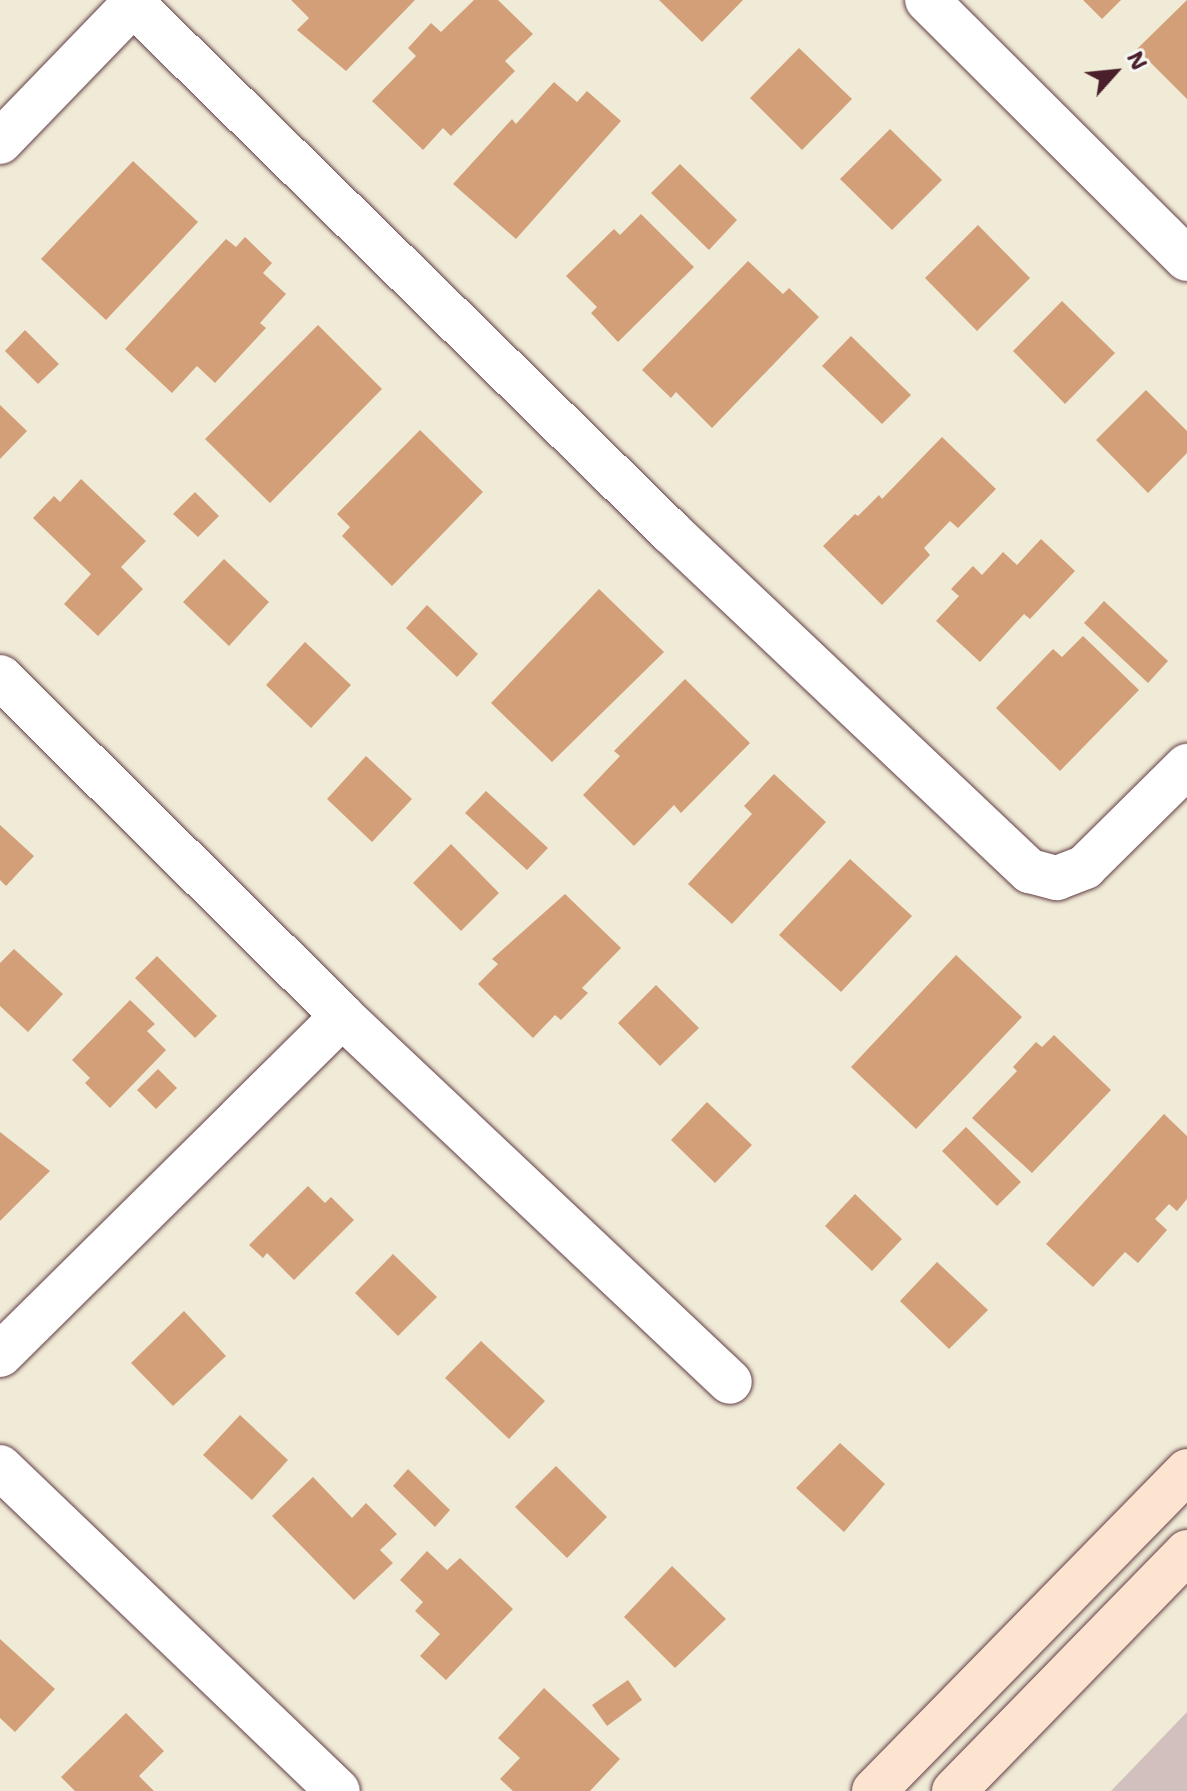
<!DOCTYPE html>
<style>
body{margin:0}
#map{position:relative;width:1187px;height:1791px;overflow:hidden;background:#f0ebd7;font-family:"Shantell Sans",sans-serif}
div>[style]{position:absolute}
.industrial>*{inset:0;background:#d1c0bd}
.building>*{inset:0;background:#d39f78}
.roads{filter:drop-shadow(0 0 2px #633e45) drop-shadow(0 0 2px #633e45)}
.minor>*{height:44px;margin:-22px;padding:0 22px;transform-origin:22px;border-radius:22px;background:#fff}
.secondary>*{height:44px;margin:-22px;padding:0 22px;transform-origin:22px;border-radius:22px;background:#fde4d1}
span{translate:-50% -50%;white-space:nowrap;text-align:center;line-height:1.15;-webkit-text-stroke:8px #f6f6f2;paint-order:stroke}
.north{position:absolute;left:1075px;top:32px;width:80px;height:80px;-webkit-text-stroke:6px #f6f6f2;paint-order:stroke;rotate:63deg;font-size:22px;font-weight:700;line-height:32px;text-align:center;color:#4a1f2b}
.north::after{content:'';display:block;margin:auto;width:28px;height:36px;background:#4a1f2b;clip-path:polygon(50% 0,100% 100%,50% 72%,0 100%)}
</style>
<div id="map">
<div class="industrial">
<i style="clip-path:polygon(1187px 1712px,1187px 1791px,1111px 1791px)"></i>
</div>
<div class="building">
<i style="clip-path:polygon(291px 0,415px 0,346px 71px,297px 30px,309px 18px)"></i>
<i style="clip-path:polygon(474px 0,498px 0,533px 34px,505px 61px,515px 71px,451px 136px,443px 128px,423px 150px,372px 101px,416px 56px,408px 48px,431px 23px,441px 32px)"></i>
<i style="clip-path:polygon(659px 0,743px 0,702px 42px)"></i>
<i style="clip-path:polygon(1083px 0,1121px 0,1102px 19px)"></i>
<i style="clip-path:polygon(1187px 0,1187px 99px,1137px 49px)"></i>
<i style="clip-path:polygon(799px 48px,852px 99px,802px 150px,750px 98px)"></i>
<i style="clip-path:polygon(554px 82px,577px 102px,587px 91px,621px 121px,516px 239px,453px 184px,512px 119px,516px 124px)"></i>
<i style="clip-path:polygon(890px 129px,942px 180px,892px 230px,840px 179px)"></i>
<i style="clip-path:polygon(133px 161px,198px 222px,106px 320px,41px 259px)"></i>
<i style="clip-path:polygon(680px 164px,737px 220px,709px 250px,651px 193px)"></i>
<i style="clip-path:polygon(641px 214px,694px 267px,618px 342px,591px 313px,597px 307px,566px 276px,614px 229px,620px 235px)"></i>
<i style="clip-path:polygon(978px 225px,1030px 278px,977px 331px,925px 278px)"></i>
<i style="clip-path:polygon(245px 237px,272px 263px,263px 273px,286px 294px,260px 323px,266px 328px,215px 383px,197px 366px,172px 393px,125px 349px,226px 239px,236px 247px)"></i>
<i style="clip-path:polygon(748px 261px,783px 294px,789px 288px,819px 317px,712px 428px,676px 392px,671px 398px,642px 370px)"></i>
<i style="clip-path:polygon(1062px 301px,1115px 353px,1065px 404px,1013px 351px)"></i>
<i style="clip-path:polygon(318px 325px,382px 389px,270px 503px,205px 439px)"></i>
<i style="clip-path:polygon(25px 330px,59px 364px,38px 384px,5px 351px)"></i>
<i style="clip-path:polygon(851px 336px,911px 395px,882px 424px,822px 366px)"></i>
<i style="clip-path:polygon(1146px 390px,1187px 431px,1187px 453px,1148px 493px,1096px 440px)"></i>
<i style="clip-path:polygon(0 405px,27px 431px,0 459px)"></i>
<i style="clip-path:polygon(420px 430px,483px 492px,392px 586px,342px 536px,350px 527px,337px 514px)"></i>
<i style="clip-path:polygon(942px 437px,996px 489px,958px 528px,950px 521px,924px 548px,930px 555px,882px 605px,823px 546px,855px 514px,858px 516px,879px 495px,882px 499px)"></i>
<i style="clip-path:polygon(81px 479px,146px 541px,121px 567px,143px 589px,98px 636px,64px 604px,91px 574px,33px 518px,54px 496px,60px 502px)"></i>
<i style="clip-path:polygon(195px 492px,219px 516px,198px 537px,173px 514px)"></i>
<i style="clip-path:polygon(1041px 539px,1075px 571px,1030px 619px,1024px 614px,980px 662px,936px 621px,959px 596px,951px 589px,973px 566px,982px 575px,1003px 552px,1017px 565px)"></i>
<i style="clip-path:polygon(224px 559px,269px 602px,229px 646px,183px 602px)"></i>
<i style="clip-path:polygon(599px 589px,664px 652px,552px 762px,491px 703px)"></i>
<i style="clip-path:polygon(1104px 601px,1168px 661px,1148px 683px,1084px 623px)"></i>
<i style="clip-path:polygon(427px 605px,478px 654px,457px 677px,406px 628px)"></i>
<i style="clip-path:polygon(1083px 636px,1139px 690px,1060px 771px,996px 708px,1053px 649px,1062px 657px)"></i>
<i style="clip-path:polygon(305px 642px,351px 685px,311px 728px,266px 685px)"></i>
<i style="clip-path:polygon(685px 679px,750px 743px,681px 813px,674px 805px,634px 846px,583px 795px,620px 756px,614px 751px)"></i>
<i style="clip-path:polygon(366px 756px,412px 799px,372px 842px,327px 799px)"></i>
<i style="clip-path:polygon(774px 774px,826px 822px,732px 924px,688px 884px,752px 814px,744px 806px)"></i>
<i style="clip-path:polygon(486px 791px,548px 848px,527px 870px,465px 813px)"></i>
<i style="clip-path:polygon(0 825px,34px 856px,6px 886px,0 880px)"></i>
<i style="clip-path:polygon(451px 844px,499px 893px,461px 931px,413px 883px)"></i>
<i style="clip-path:polygon(850px 859px,912px 916px,841px 992px,779px 935px)"></i>
<i style="clip-path:polygon(565px 894px,621px 948px,582px 988px,588px 993px,561px 1020px,555px 1015px,533px 1038px,478px 984px,498px 964px,492px 959px)"></i>
<i style="clip-path:polygon(14px 949px,63px 994px,28px 1032px,0 1006px,0 963px)"></i>
<i style="clip-path:polygon(956px 955px,1022px 1017px,916px 1129px,851px 1067px)"></i>
<i style="clip-path:polygon(157px 956px,217px 1016px,195px 1038px,135px 978px)"></i>
<i style="clip-path:polygon(656px 985px,699px 1028px,660px 1066px,618px 1023px)"></i>
<i style="clip-path:polygon(130px 1000px,155px 1024px,147px 1031px,166px 1050px,110px 1108px,85px 1083px,90px 1078px,72px 1060px)"></i>
<i style="clip-path:polygon(1054px 1035px,1111px 1090px,1032px 1173px,972px 1118px,1017px 1071px,1013px 1067px,1036px 1042px,1042px 1047px)"></i>
<i style="clip-path:polygon(158px 1069px,177px 1088px,156px 1109px,137px 1090px)"></i>
<i style="clip-path:polygon(707px 1102px,752px 1145px,715px 1183px,671px 1140px)"></i>
<i style="clip-path:polygon(1164px 1114px,1187px 1136px,1187px 1199px,1177px 1211px,1169px 1204px,1155px 1219px,1167px 1230px,1138px 1263px,1125px 1252px,1093px 1287px,1046px 1244px)"></i>
<i style="clip-path:polygon(966px 1127px,1021px 1182px,997px 1206px,942px 1151px)"></i>
<i style="clip-path:polygon(0 1132px,50px 1171px,0 1221px)"></i>
<i style="clip-path:polygon(308px 1186px,325px 1203px,331px 1197px,354px 1220px,294px 1280px,267px 1253px,263px 1258px,249px 1245px)"></i>
<i style="clip-path:polygon(855px 1194px,902px 1239px,872px 1271px,825px 1226px)"></i>
<i style="clip-path:polygon(393px 1254px,437px 1297px,398px 1336px,355px 1293px)"></i>
<i style="clip-path:polygon(937px 1262px,988px 1310px,949px 1349px,900px 1301px)"></i>
<i style="clip-path:polygon(184px 1311px,226px 1356px,173px 1406px,131px 1363px)"></i>
<i style="clip-path:polygon(481px 1341px,545px 1401px,509px 1439px,445px 1378px)"></i>
<i style="clip-path:polygon(240px 1415px,288px 1460px,252px 1500px,203px 1455px)"></i>
<i style="clip-path:polygon(840px 1443px,885px 1484px,844px 1532px,796px 1488px)"></i>
<i style="clip-path:polygon(556px 1466px,607px 1517px,567px 1558px,515px 1507px)"></i>
<i style="clip-path:polygon(408px 1469px,450px 1510px,435px 1527px,393px 1486px)"></i>
<i style="clip-path:polygon(313px 1477px,352px 1518px,366px 1503px,397px 1534px,380px 1550px,393px 1563px,354px 1600px,272px 1516px)"></i>
<i style="clip-path:polygon(427px 1551px,447px 1570px,460px 1558px,513px 1609px,446px 1680px,420px 1656px,440px 1634px,415px 1611px,423px 1602px,400px 1580px)"></i>
<i style="clip-path:polygon(672px 1566px,726px 1619px,675px 1668px,624px 1617px)"></i>
<i style="clip-path:polygon(0 1639px,55px 1689px,15px 1732px,0 1718px)"></i>
<i style="clip-path:polygon(628px 1680px,642px 1700px,607px 1726px,592px 1705px)"></i>
<i style="clip-path:polygon(544px 1688px,620px 1759px,590px 1791px,513px 1791px,500px 1779px,520px 1758px,498px 1738px)"></i>
<i style="clip-path:polygon(126px 1713px,164px 1751px,139px 1776px,154px 1791px,75px 1791px,61px 1777px)"></i>
</div>
<div class="roads">
<div class="minor">
<i style="left:927px;top:0;width:367px;rotate:44.9deg"></i>
<i style="left:133px;top:4px;width:754px;rotate:44.46deg"></i>
<i style="left:671px;top:532px;width:494px;rotate:43.4deg"></i>
<i style="left:1030px;top:871px;width:28px;rotate:15deg"></i>
<i style="left:1057px;top:878px;width:30px;rotate:-21deg"></i>
<i style="left:1085px;top:867px;width:144px;rotate:-44.7deg"></i>
<i style="left:0;top:142px;width:197px;rotate:-46deg"></i>
<i style="left:0;top:677px;width:482px;rotate:44.7deg"></i>
<i style="left:342px;top:1016px;width:533px;rotate:43.33deg"></i>
<i style="left:0;top:1355px;width:482px;rotate:-44.7deg"></i>
<i style="left:0;top:1467px;width:468px;rotate:43.8deg"></i>
</div>
<div class="secondary">
<i style="left:874px;top:1791px;width:448px;rotate:-45.6deg"></i>
<i style="left:954px;top:1791px;width:334px;rotate:-45.7deg"></i>
</div>
</div>
<div class="north">N</div>
</div>
